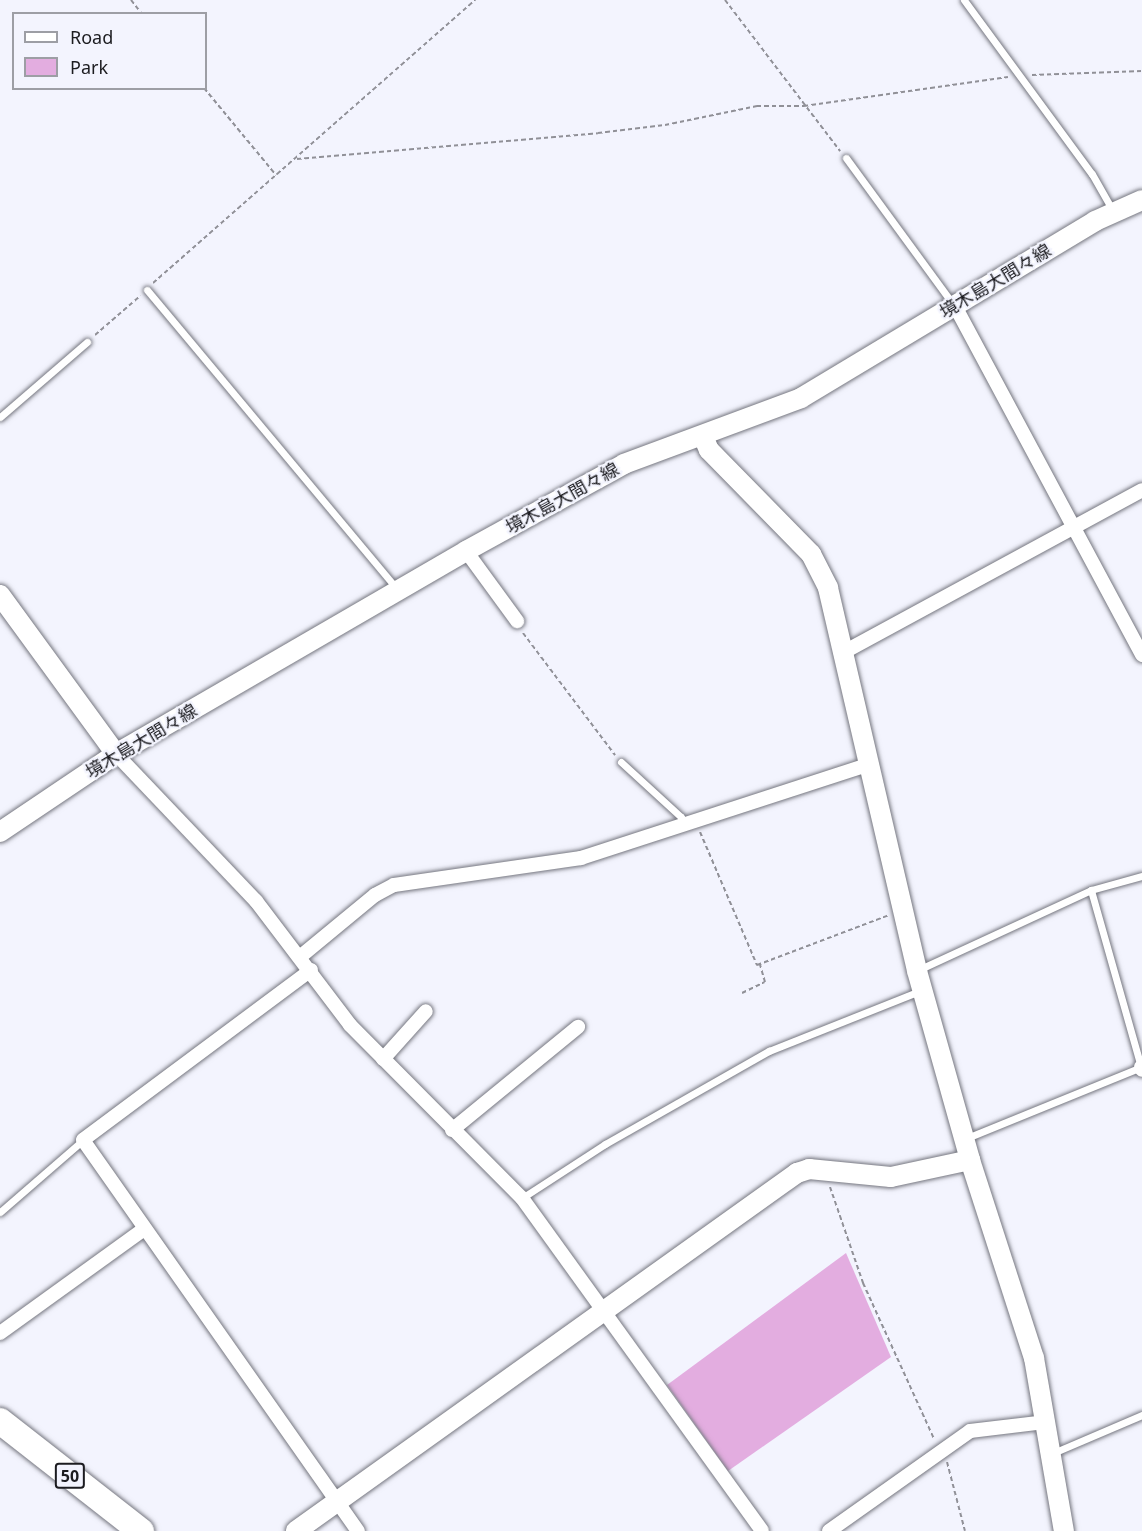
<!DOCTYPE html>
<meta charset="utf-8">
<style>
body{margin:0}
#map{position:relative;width:1142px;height:1531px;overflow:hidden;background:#f3f4fe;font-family:"Noto Sans","Noto Sans JP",sans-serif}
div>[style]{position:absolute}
.green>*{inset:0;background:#e3ade0}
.path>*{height:2px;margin-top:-1px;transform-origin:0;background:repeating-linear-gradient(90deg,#909097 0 4.5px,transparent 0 7.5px)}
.roads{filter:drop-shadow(0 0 2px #75767f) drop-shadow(0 0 2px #75767f)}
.lane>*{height:7px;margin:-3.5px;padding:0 3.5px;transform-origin:3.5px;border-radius:3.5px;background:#fff}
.street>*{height:14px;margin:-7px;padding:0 7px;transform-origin:7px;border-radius:7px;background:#fff}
.secondary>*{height:20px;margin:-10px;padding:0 10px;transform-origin:10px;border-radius:10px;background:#fff}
.highway>*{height:26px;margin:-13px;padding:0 13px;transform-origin:13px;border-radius:13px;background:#fff}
span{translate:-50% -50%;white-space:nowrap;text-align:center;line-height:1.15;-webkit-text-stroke:4.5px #f3f4fe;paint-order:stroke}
.shield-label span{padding:2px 4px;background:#f3f4fe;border:2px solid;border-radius:4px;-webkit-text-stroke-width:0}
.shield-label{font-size:16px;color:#1c1c20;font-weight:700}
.street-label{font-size:18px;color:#1c1c20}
.legend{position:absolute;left:12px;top:12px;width:195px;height:78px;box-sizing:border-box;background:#f3f4fe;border:2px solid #9d9ea5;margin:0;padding:8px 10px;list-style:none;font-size:18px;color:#1c1c20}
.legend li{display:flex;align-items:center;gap:12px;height:30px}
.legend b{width:30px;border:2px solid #9d9ea5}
</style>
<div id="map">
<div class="green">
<i style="clip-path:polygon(846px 1253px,891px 1357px,728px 1471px,667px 1385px)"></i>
</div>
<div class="path">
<i style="left:131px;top:0;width:18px;rotate:52deg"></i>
<i style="left:725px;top:0;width:190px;rotate:52.7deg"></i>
<i style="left:1032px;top:75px;width:110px;rotate:-2.1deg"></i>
<i style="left:204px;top:88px;width:113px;rotate:50.4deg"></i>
<i style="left:297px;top:159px;width:302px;rotate:-4.9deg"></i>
<i style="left:598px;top:133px;width:67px;rotate:-6.8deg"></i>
<i style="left:665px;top:125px;width:94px;rotate:-11.7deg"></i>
<i style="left:757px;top:106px;width:47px"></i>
<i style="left:804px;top:106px;width:206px;rotate:-8.1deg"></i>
<i style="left:153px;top:283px;width:429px;rotate:-41.3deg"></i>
<i style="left:95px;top:335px;width:60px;rotate:-40.9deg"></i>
<i style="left:523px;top:633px;width:153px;rotate:53deg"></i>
<i style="left:700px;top:832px;width:145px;rotate:66.8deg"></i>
<i style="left:757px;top:965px;width:141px;rotate:-20.7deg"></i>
<i style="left:742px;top:993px;width:25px;rotate:-26deg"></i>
<i style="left:765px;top:982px;width:19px;rotate:-106deg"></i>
<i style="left:830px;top:1187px;width:102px;rotate:71deg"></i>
<i style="left:863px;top:1283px;width:171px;rotate:65.5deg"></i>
<i style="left:947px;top:1462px;width:71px;rotate:75.4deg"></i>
</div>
<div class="roads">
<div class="lane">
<i style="left:964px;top:0;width:216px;rotate:53.7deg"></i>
<i style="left:1092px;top:174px;width:43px;rotate:60.4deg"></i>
<i style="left:846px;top:158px;width:181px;rotate:53.8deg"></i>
<i style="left:147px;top:290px;width:390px;rotate:50.1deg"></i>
<i style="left:0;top:417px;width:115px;rotate:-40.8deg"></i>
<i style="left:621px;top:762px;width:81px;rotate:42.5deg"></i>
<i style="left:681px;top:817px;width:9px;rotate:63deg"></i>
<i style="left:918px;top:970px;width:191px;rotate:-24.8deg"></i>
<i style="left:1091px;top:890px;width:53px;rotate:-15.4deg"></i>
<i style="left:967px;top:1138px;width:188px;rotate:-22.2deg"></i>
<i style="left:1141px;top:1067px;width:184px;rotate:-105.8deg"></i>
<i style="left:522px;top:1198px;width:99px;rotate:-33deg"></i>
<i style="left:605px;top:1144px;width:189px;rotate:-29.6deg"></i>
<i style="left:769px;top:1051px;width:162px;rotate:-21.7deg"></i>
<i style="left:0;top:1212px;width:110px;rotate:-40.9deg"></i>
<i style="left:1053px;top:1453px;width:97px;rotate:-23.1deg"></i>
</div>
<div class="street">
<i style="left:955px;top:306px;width:396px;rotate:61.8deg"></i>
<i style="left:466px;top:551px;width:87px;rotate:53.9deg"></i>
<i style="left:844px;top:652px;width:339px;rotate:-28.5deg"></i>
<i style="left:116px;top:754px;width:203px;rotate:46.4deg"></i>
<i style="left:256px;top:901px;width:156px;rotate:52.8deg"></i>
<i style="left:350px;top:1025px;width:244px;rotate:45.2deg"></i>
<i style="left:522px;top:1198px;width:410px;rotate:54.2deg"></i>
<i style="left:301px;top:956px;width:96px;rotate:-39.5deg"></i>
<i style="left:375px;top:895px;width:21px;rotate:-28deg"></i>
<i style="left:394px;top:885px;width:189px;rotate:-8.2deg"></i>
<i style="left:581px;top:858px;width:304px;rotate:-18deg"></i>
<i style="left:311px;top:970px;width:284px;rotate:143.3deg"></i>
<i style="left:83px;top:1140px;width:478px;rotate:54.9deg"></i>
<i style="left:383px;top:1059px;width:64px;rotate:-48.1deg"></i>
<i style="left:1141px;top:1067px;width:3px;rotate:72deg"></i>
<i style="left:452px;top:1130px;width:163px;rotate:-39.3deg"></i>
<i style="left:0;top:1333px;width:178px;rotate:-35.8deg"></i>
<i style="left:829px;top:1531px;width:173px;rotate:-35.3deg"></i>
<i style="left:970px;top:1431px;width:77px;rotate:-6.8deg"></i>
</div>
<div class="secondary">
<i style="left:703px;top:436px;width:15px;rotate:67deg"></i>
<i style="left:709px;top:450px;width:146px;rotate:45.6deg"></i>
<i style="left:811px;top:554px;width:38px;rotate:63deg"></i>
<i style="left:828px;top:588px;width:393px;rotate:76.9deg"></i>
<i style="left:917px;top:971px;width:196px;rotate:74.3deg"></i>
<i style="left:970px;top:1160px;width:208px;rotate:72.1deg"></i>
<i style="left:1034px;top:1358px;width:176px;rotate:80.2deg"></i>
<i style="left:0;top:595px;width:197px;rotate:53.9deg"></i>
<i style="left:0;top:832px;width:140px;rotate:-33.9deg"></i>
<i style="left:116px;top:754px;width:405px;rotate:-30.1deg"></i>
<i style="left:466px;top:551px;width:180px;rotate:-28.8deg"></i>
<i style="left:624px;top:464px;width:189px;rotate:-20.4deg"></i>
<i style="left:801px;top:398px;width:343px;rotate:-31deg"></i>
<i style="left:1095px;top:221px;width:51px;rotate:-24.1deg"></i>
<i style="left:296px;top:1531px;width:616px;rotate:-35.55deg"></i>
<i style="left:797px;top:1173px;width:13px;rotate:-18deg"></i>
<i style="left:809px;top:1169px;width:82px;rotate:5.6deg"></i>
<i style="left:891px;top:1177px;width:81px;rotate:-12.1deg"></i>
</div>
<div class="highway">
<i style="left:0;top:1421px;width:179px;rotate:38deg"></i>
</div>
</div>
<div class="shield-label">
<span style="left:70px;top:1476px">50</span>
</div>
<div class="street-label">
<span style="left:995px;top:281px;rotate:-31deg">境木島大間々線</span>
<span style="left:562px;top:498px;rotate:-29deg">境木島大間々線</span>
<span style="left:141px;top:741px;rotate:-31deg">境木島大間々線</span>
</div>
<ul class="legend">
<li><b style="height:8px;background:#fff"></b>Road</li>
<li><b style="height:16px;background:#e3ade0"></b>Park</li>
</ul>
</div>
